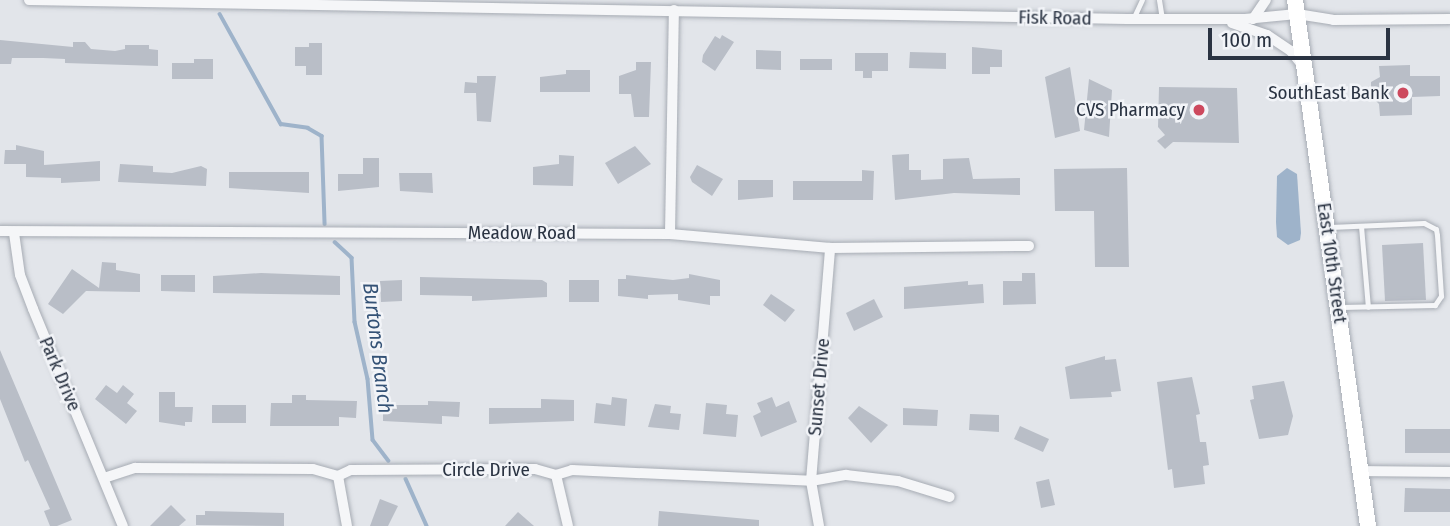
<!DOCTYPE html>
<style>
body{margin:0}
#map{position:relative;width:1450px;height:526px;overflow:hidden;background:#e2e5ea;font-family:"Fira Sans Condensed",sans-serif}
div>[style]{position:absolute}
.water>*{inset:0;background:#9eb3ca}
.stream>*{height:3.5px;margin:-1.75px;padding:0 1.75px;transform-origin:1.75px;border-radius:1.75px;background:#9eb3ca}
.building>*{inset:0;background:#b9bec7}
.roads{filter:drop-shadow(0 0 2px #a7acb4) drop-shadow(0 0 2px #a7acb4)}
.service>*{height:5px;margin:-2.5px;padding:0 2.5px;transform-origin:2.5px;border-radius:2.5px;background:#f5f6f8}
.minor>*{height:10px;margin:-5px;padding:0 5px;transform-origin:5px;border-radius:5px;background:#f5f6f8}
.secondary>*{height:16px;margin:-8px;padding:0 8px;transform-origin:8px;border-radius:8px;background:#fff}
.dots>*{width:19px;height:19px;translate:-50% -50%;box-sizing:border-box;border:4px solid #f2f4f8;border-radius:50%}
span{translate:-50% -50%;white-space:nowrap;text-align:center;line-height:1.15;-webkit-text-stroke:5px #f2f4f8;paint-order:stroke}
.street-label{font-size:19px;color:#2a3342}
.poi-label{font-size:19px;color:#2a3342}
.right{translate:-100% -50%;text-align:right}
.water-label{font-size:21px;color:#345276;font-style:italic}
.scale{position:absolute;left:1208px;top:28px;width:182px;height:32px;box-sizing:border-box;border:4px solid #2a3342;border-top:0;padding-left:9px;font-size:21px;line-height:24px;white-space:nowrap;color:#2a3342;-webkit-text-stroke:5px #f2f4f8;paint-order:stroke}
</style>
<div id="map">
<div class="water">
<i style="clip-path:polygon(1287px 168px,1297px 174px,1301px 233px,1300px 240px,1288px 245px,1277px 237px,1276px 222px,1277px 176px)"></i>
</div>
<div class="stream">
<i style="left:220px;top:14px;width:126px;rotate:61deg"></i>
<i style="left:281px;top:124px;width:27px;rotate:8deg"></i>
<i style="left:308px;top:128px;width:16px;rotate:30deg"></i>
<i style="left:322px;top:136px;width:88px;rotate:88deg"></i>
<i style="left:335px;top:242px;width:23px;rotate:43deg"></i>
<i style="left:352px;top:258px;width:64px;rotate:87.3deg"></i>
<i style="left:355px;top:322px;width:58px;rotate:77.2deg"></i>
<i style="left:368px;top:379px;width:61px;rotate:85.3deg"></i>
<i style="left:373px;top:440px;width:26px;rotate:53deg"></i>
<i style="left:406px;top:479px;width:51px;rotate:65.9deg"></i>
</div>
<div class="building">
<i style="clip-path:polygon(722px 35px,734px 42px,715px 71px,702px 62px,703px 55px,715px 36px,720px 39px)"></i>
<i style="clip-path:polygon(0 40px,73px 47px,73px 42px,85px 42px,91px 49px,115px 51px,125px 49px,125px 45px,149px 45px,149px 49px,158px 50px,158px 66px,65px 63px,65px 59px,43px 58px,12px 58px,11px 64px,0 64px)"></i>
<i style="clip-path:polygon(309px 43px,322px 43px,322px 75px,306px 75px,306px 66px,295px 66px,295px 47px,309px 47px)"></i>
<i style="clip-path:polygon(972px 47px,1002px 50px,1002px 67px,990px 67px,990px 74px,972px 74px)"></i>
<i style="clip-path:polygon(756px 50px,781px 51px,781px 70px,756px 69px)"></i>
<i style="clip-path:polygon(910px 52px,946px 53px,946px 69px,909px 68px)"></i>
<i style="clip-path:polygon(855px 53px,888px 53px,888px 71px,872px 71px,872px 78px,863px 78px,863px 71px,855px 71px)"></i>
<i style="clip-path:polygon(194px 59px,213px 59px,213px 79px,172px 79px,172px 63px,194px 63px)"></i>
<i style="clip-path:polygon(800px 59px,832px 59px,832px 70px,800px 70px)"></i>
<i style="clip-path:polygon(636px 62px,651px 62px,649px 117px,634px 117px,631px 94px,619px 94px,619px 76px,636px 70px)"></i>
<i style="clip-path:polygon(1410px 65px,1410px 76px,1440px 76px,1440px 96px,1412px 97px,1412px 115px,1380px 116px,1379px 104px,1371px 96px,1371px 82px,1380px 77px,1379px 66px)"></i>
<i style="clip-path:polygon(1070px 67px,1080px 131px,1055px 138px,1045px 77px)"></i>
<i style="clip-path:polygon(566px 70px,590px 70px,590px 92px,540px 92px,540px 77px,566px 74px)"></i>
<i style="clip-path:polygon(477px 76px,496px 76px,491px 122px,477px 121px,476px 93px,464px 93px,465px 82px,477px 83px)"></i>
<i style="clip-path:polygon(1089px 79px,1112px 90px,1109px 137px,1084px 130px)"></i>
<i style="clip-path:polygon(1159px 87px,1237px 88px,1239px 143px,1173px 142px,1165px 149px,1157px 141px,1165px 135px,1158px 127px)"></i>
<i style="clip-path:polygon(16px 145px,44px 151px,44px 165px,100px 161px,100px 181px,61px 183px,61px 178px,26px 177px,26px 164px,4px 164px,5px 150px,16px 150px)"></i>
<i style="clip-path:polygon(635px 146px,651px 164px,618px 184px,605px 163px)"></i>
<i style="clip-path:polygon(909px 154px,909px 170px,921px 170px,921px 180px,943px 179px,943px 159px,969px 158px,973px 179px,1020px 178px,1020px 195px,954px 193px,895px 200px,892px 155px)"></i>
<i style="clip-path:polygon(559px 155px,574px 156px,573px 186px,533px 185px,533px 167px,559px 164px)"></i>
<i style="clip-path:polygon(363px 158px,379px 158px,379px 187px,338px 191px,338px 174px,363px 174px)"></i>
<i style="clip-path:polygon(120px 164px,153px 166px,153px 172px,172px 173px,201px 166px,207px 169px,206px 186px,118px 182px)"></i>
<i style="clip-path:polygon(697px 165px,723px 179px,712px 196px,692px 182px,690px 177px)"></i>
<i style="clip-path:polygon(1127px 168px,1129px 267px,1095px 267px,1094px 211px,1055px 211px,1054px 169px)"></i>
<i style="clip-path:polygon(862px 170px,874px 171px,873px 200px,793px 200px,793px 181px,862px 181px)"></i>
<i style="clip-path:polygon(229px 172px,309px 172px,309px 193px,229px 188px)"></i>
<i style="clip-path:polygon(399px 173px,432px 173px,433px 193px,400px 191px)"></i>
<i style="clip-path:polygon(738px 180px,773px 180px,773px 197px,738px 200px)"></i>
<i style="clip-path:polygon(1423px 243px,1426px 300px,1385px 301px,1382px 245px)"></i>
<i style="clip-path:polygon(102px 262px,116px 263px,116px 270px,140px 274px,140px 292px,86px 291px,63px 314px,48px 304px,72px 269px,99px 288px)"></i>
<i style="clip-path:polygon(261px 273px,340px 276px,340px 295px,213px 293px,213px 276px)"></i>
<i style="clip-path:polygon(1022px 273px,1035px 273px,1036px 304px,1003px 305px,1003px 281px,1022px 281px)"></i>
<i style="clip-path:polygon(689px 274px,720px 280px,720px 296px,710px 296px,710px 305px,678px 300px,678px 294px,648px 295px,648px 299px,618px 296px,618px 279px,626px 279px,626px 275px,673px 280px,689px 278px)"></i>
<i style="clip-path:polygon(161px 275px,195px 275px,195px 292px,161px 291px)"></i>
<i style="clip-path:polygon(420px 277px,542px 280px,547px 283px,547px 297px,472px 301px,472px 296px,420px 295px)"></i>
<i style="clip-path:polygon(402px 280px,402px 301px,381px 302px,380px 281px)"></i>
<i style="clip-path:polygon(569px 280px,599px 280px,599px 302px,569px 302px)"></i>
<i style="clip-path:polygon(968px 281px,968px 285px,983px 284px,984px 303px,904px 309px,904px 287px)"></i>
<i style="clip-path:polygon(771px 294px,795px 310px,785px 322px,763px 305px)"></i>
<i style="clip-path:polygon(874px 299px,883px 317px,854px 331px,846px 313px)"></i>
<i style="clip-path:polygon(0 350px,72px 520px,57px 526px,50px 526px,44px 511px,50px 509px,28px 460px,25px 462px,0 399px)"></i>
<i style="clip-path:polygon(1105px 356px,1105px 360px,1116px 359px,1121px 391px,1111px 392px,1112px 397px,1070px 399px,1065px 367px)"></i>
<i style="clip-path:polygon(1192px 377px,1200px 414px,1196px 415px,1200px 442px,1206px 442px,1209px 465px,1203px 466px,1205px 484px,1174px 488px,1172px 469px,1168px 470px,1157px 382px)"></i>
<i style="clip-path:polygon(1284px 381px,1293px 416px,1288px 435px,1259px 439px,1250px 400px,1254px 399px,1252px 386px)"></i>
<i style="clip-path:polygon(106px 385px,117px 393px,123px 385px,134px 394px,127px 403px,137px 411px,126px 424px,95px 399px)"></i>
<i style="clip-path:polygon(159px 392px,175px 392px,175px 407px,193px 407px,192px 422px,185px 422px,185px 426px,159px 422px)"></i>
<i style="clip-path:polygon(292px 395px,306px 395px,306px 400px,357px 401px,356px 418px,339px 417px,339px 426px,270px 426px,271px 403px,292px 403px)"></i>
<i style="clip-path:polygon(612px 397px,627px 399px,625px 426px,594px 423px,596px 403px,611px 405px)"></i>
<i style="clip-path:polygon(772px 397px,776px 407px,789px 401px,797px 422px,761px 437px,753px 416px,761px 412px,757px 403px)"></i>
<i style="clip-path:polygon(541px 399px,574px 400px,574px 421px,489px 424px,489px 408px,541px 408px)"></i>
<i style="clip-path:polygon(428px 401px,460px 402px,459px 417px,442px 416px,442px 424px,383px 421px,383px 405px,428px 405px)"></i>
<i style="clip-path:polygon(706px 403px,727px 405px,726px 414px,738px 415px,736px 437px,703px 434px)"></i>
<i style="clip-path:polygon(655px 404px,671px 406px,670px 413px,681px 414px,679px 430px,648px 427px)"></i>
<i style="clip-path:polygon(212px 405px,246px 405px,246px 423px,212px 423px)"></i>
<i style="clip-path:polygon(859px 406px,888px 425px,871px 443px,848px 418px)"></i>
<i style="clip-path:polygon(903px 408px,938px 410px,937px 426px,903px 425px)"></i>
<i style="clip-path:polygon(970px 414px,999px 415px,999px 432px,969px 430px)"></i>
<i style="clip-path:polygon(1020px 426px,1049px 439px,1043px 452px,1014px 439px)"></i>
<i style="clip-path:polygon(1405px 429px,1450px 429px,1450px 453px,1405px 453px)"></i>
<i style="clip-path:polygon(1049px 479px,1055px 505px,1041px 508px,1036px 482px)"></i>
<i style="clip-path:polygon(1405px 488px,1450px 489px,1450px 512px,1404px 512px)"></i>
<i style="clip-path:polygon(380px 499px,398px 506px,388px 526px,370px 526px)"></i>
<i style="clip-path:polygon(171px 505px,186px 520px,179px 526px,150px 526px)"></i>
<i style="clip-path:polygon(205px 511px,284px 513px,284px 526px,196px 525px,196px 515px,205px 515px)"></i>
<i style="clip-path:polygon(659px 511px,759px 520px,759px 526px,658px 526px)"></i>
<i style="clip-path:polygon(518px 512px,534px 526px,505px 526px)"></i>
</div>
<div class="roads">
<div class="service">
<i style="left:1159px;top:0;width:18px;rotate:81deg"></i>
<i style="left:1133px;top:19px;width:21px;rotate:-65deg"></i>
<i style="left:1361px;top:226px;width:81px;rotate:85.1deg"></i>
<i style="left:1330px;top:227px;width:94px;rotate:-2.4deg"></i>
<i style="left:1424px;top:223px;width:13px;rotate:27deg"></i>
<i style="left:1436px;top:229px;width:6px;rotate:81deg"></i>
<i style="left:1437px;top:235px;width:61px;rotate:86.2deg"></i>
<i style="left:1441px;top:296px;width:11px;rotate:124deg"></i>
<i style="left:1435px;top:305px;width:94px;rotate:178.8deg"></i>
</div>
<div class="minor">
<i style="left:29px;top:0;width:1098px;rotate:0.99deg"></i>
<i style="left:1127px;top:19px;width:118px"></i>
<i style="left:1245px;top:19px;width:52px;rotate:-5.5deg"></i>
<i style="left:1297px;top:14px;width:36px;rotate:9deg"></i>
<i style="left:1333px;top:20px;width:117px;rotate:-0.5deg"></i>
<i style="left:1253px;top:19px;width:23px;rotate:-56deg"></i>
<i style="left:1232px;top:23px;width:37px;rotate:19deg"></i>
<i style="left:1267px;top:35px;width:29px;rotate:34deg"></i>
<i style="left:1291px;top:51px;width:19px;rotate:51deg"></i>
<i style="left:0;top:231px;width:670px;rotate:0.26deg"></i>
<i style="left:670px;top:234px;width:161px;rotate:5deg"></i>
<i style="left:830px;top:248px;width:199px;rotate:-0.6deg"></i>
<i style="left:14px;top:233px;width:42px;rotate:81.9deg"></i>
<i style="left:20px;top:275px;width:36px;rotate:69deg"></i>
<i style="left:33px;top:309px;width:235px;rotate:67.5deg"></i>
<i style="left:670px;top:234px;width:224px;rotate:-89deg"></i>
<i style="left:1360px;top:471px;width:90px;rotate:0.6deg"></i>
<i style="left:556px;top:475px;width:52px;rotate:76.8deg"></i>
<i style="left:338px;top:476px;width:51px;rotate:79.8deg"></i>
<i style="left:104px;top:478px;width:33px;rotate:-18deg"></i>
<i style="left:135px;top:468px;width:178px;rotate:0.3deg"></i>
<i style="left:313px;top:469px;width:26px;rotate:16deg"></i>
<i style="left:338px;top:476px;width:14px;rotate:-25deg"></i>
<i style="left:351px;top:470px;width:184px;rotate:-0.3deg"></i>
<i style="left:535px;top:469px;width:22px;rotate:16deg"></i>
<i style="left:556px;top:475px;width:17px;rotate:-17deg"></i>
<i style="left:572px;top:470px;width:239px;rotate:2.6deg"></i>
<i style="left:811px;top:481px;width:36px;rotate:-10deg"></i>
<i style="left:846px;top:475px;width:52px;rotate:6.6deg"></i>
<i style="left:898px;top:481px;width:54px;rotate:17.1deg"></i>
<i style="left:819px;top:526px;width:46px;rotate:-100.1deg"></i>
<i style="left:811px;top:481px;width:234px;rotate:-85.3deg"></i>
</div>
<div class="secondary">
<i style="left:1295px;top:0;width:531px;rotate:82.1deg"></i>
</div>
</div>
<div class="dots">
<i style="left:1403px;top:93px;background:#cd495e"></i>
<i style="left:1199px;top:110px;background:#cd495e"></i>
</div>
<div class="street-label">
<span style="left:1055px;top:18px;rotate:1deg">Fisk Road</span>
<span style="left:522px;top:233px">Meadow Road</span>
<span style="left:1332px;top:263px;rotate:82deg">East 10th Street</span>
<span style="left:60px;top:374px;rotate:67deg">Park Drive</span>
<span style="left:819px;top:387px;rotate:-85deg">Sunset Drive</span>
<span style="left:486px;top:470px">Circle Drive</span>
</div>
<div class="poi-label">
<span class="right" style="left:1389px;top:93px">SouthEast Bank</span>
<span class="right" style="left:1185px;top:110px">CVS Pharmacy</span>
</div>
<div class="water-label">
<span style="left:378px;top:348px;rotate:83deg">Burtons Branch</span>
</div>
<div class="scale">100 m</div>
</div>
